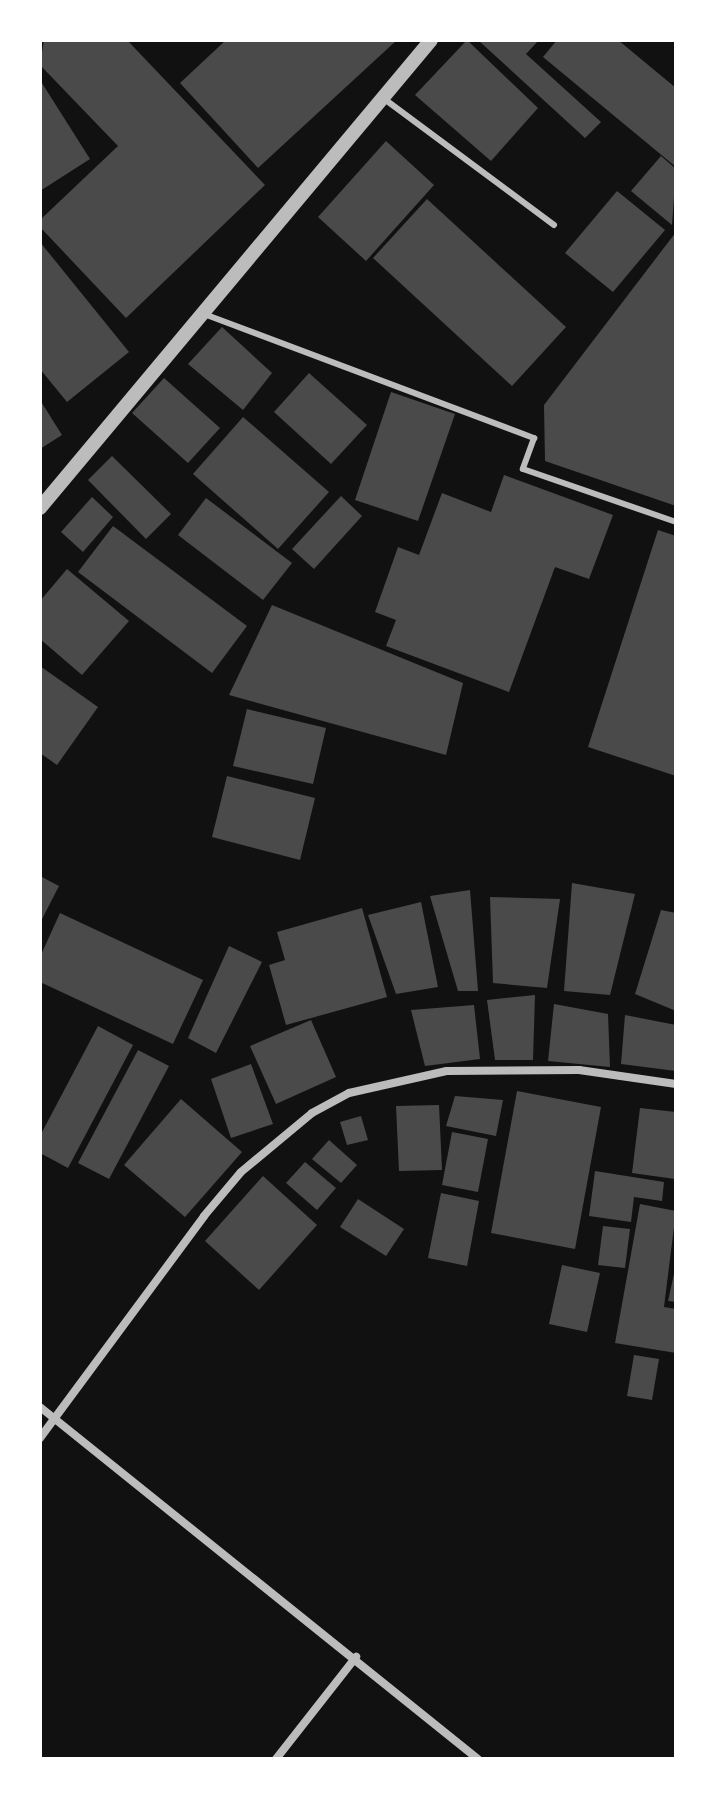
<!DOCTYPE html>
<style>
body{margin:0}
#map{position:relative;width:716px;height:1799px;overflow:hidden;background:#111;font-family:Commissioner,sans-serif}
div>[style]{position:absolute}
.building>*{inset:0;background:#4a4a4a}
.service>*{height:6px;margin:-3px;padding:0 3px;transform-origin:3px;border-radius:3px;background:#bcbcbc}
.minor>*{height:8px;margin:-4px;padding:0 4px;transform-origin:4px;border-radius:4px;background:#bcbcbc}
.tertiary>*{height:14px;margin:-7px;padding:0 7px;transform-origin:7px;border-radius:7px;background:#bcbcbc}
span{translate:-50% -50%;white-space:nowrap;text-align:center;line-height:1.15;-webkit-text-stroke:7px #fff;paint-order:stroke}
.frame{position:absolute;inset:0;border:42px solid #fff;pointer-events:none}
</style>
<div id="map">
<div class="building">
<i style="clip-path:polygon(44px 40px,127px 40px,265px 185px,126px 318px,40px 227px,40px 220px,118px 146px,40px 65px)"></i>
<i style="clip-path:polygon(226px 40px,397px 40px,258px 168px,180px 83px)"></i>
<i style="clip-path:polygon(467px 40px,538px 108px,491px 161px,415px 95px)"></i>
<i style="clip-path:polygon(478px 40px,539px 40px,526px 54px,601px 122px,585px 138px)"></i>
<i style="clip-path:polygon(557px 40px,618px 40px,676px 88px,676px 167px,543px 57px)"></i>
<i style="clip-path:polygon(40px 80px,90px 159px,40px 191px)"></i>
<i style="clip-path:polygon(386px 141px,434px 185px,366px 261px,318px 217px)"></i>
<i style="clip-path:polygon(661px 156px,676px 169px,672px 225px,631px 191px)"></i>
<i style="clip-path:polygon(617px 191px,665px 230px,613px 292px,565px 253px)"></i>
<i style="clip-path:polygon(427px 199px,566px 327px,512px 386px,373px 258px)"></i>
<i style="clip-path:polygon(676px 232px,676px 506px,545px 461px,544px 405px)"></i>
<i style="clip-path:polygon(40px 242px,129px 352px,67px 402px,40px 369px)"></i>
<i style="clip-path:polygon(222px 327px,272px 373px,243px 410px,188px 364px)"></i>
<i style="clip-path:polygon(309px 373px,367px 425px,331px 464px,274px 412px)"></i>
<i style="clip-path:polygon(164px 378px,220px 428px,188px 463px,132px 413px)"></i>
<i style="clip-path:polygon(391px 392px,455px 414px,418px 521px,355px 500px)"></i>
<i style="clip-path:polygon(40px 400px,62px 435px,40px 449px)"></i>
<i style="clip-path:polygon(243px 417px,329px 492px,278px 549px,193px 474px)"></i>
<i style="clip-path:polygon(112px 456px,171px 514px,146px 539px,88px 480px)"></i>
<i style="clip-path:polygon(504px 475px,613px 515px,589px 579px,555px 567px,509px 692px,386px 646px,396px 620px,375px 612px,398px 547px,419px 555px,442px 493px,491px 512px)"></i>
<i style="clip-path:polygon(341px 496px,362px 516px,314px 569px,292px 549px)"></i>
<i style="clip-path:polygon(92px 497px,113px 517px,83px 552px,61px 532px)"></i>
<i style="clip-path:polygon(206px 498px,292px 563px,263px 600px,178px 535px)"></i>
<i style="clip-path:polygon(113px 526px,247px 626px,212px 673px,78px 572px)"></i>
<i style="clip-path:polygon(658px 530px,676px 536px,676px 776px,588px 747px)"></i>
<i style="clip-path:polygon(67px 569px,129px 621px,82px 675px,40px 639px,40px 601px)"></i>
<i style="clip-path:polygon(272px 605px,463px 683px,446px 755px,229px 695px)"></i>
<i style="clip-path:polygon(40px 666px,98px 707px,57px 765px,40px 753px)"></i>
<i style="clip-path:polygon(247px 709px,326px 728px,313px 784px,233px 766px)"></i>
<i style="clip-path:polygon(227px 776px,315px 798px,300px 860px,212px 837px)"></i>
<i style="clip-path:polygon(40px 876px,59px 886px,40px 923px)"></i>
<i style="clip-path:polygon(572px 883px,635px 894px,610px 995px,564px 991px)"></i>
<i style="clip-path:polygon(470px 890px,478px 991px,458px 991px,430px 896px)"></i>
<i style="clip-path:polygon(490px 897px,560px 899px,547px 988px,493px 983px)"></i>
<i style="clip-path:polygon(421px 902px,438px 987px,396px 994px,368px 915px)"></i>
<i style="clip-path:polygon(362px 908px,387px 997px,286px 1025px,269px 965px,285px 960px,277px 932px)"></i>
<i style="clip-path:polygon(661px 910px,676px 913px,676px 1011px,635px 994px)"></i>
<i style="clip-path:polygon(60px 913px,203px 980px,173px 1044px,40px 982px,40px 957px)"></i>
<i style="clip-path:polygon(229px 946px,262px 962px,216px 1053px,188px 1038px)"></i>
<i style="clip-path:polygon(535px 995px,533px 1060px,495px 1060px,487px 1000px)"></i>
<i style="clip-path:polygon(554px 1004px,608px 1014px,610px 1067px,548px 1061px)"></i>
<i style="clip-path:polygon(474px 1005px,480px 1059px,425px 1066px,411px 1010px)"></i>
<i style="clip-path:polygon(625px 1015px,676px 1025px,676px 1071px,621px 1064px)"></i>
<i style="clip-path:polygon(311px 1020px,336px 1077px,276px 1104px,250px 1046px)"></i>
<i style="clip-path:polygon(98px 1026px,133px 1045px,68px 1168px,40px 1153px,40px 1136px)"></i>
<i style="clip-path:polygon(138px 1050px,169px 1066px,109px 1179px,78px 1163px)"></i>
<i style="clip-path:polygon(251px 1064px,273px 1124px,231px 1138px,211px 1079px)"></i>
<i style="clip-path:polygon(517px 1091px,601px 1107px,575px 1249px,491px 1233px)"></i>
<i style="clip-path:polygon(455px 1096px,503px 1100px,496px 1136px,446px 1126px)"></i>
<i style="clip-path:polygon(181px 1099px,242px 1152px,185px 1217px,124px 1165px)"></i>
<i style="clip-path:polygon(439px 1105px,442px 1170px,399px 1171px,396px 1106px)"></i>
<i style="clip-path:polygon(640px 1108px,676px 1112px,675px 1179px,632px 1173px)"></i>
<i style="clip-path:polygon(361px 1116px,368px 1140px,347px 1145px,340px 1122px)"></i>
<i style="clip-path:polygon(452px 1132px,488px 1139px,478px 1192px,442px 1185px)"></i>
<i style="clip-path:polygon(329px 1140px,357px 1165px,341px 1183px,312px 1159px)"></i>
<i style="clip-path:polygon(305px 1162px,336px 1188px,317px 1210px,286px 1183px)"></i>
<i style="clip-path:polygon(595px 1171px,664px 1182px,662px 1201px,634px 1197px,631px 1222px,589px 1216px)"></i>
<i style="clip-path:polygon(263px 1176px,317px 1225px,259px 1290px,205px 1241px)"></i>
<i style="clip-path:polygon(441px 1193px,479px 1201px,467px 1266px,428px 1258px)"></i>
<i style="clip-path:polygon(358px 1199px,404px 1229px,386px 1256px,340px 1227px)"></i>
<i style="clip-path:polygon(640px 1204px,676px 1211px,664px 1307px,676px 1309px,676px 1353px,615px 1343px)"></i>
<i style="clip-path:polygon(603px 1226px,630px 1229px,625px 1268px,598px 1265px)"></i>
<i style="clip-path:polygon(562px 1265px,600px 1273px,587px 1332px,549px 1324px)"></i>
<i style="clip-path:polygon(675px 1269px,676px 1269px,676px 1302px,668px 1301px)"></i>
<i style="clip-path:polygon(634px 1355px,659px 1359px,652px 1400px,627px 1396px)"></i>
</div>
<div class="service">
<i style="left:383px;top:98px;width:213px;rotate:36.6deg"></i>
<i style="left:204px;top:314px;width:353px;rotate:20.6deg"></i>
<i style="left:534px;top:438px;width:33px;rotate:110deg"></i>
<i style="left:523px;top:469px;width:162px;rotate:19.1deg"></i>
</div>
<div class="minor">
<i style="left:40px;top:1407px;width:562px;rotate:38.79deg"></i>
<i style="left:40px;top:1438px;width:276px;rotate:-53.5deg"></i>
<i style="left:204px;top:1216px;width:57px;rotate:-49.9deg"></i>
<i style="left:241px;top:1172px;width:92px;rotate:-39.7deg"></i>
<i style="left:312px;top:1113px;width:42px;rotate:-28.4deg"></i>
<i style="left:349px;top:1093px;width:100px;rotate:-12.7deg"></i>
<i style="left:447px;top:1071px;width:132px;rotate:-0.4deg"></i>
<i style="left:579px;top:1070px;width:98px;rotate:8.2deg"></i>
<i style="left:276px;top:1759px;width:130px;rotate:-51.9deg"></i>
</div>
<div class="tertiary">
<i style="left:40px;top:508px;width:610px;rotate:-50.12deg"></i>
</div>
<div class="frame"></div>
</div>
